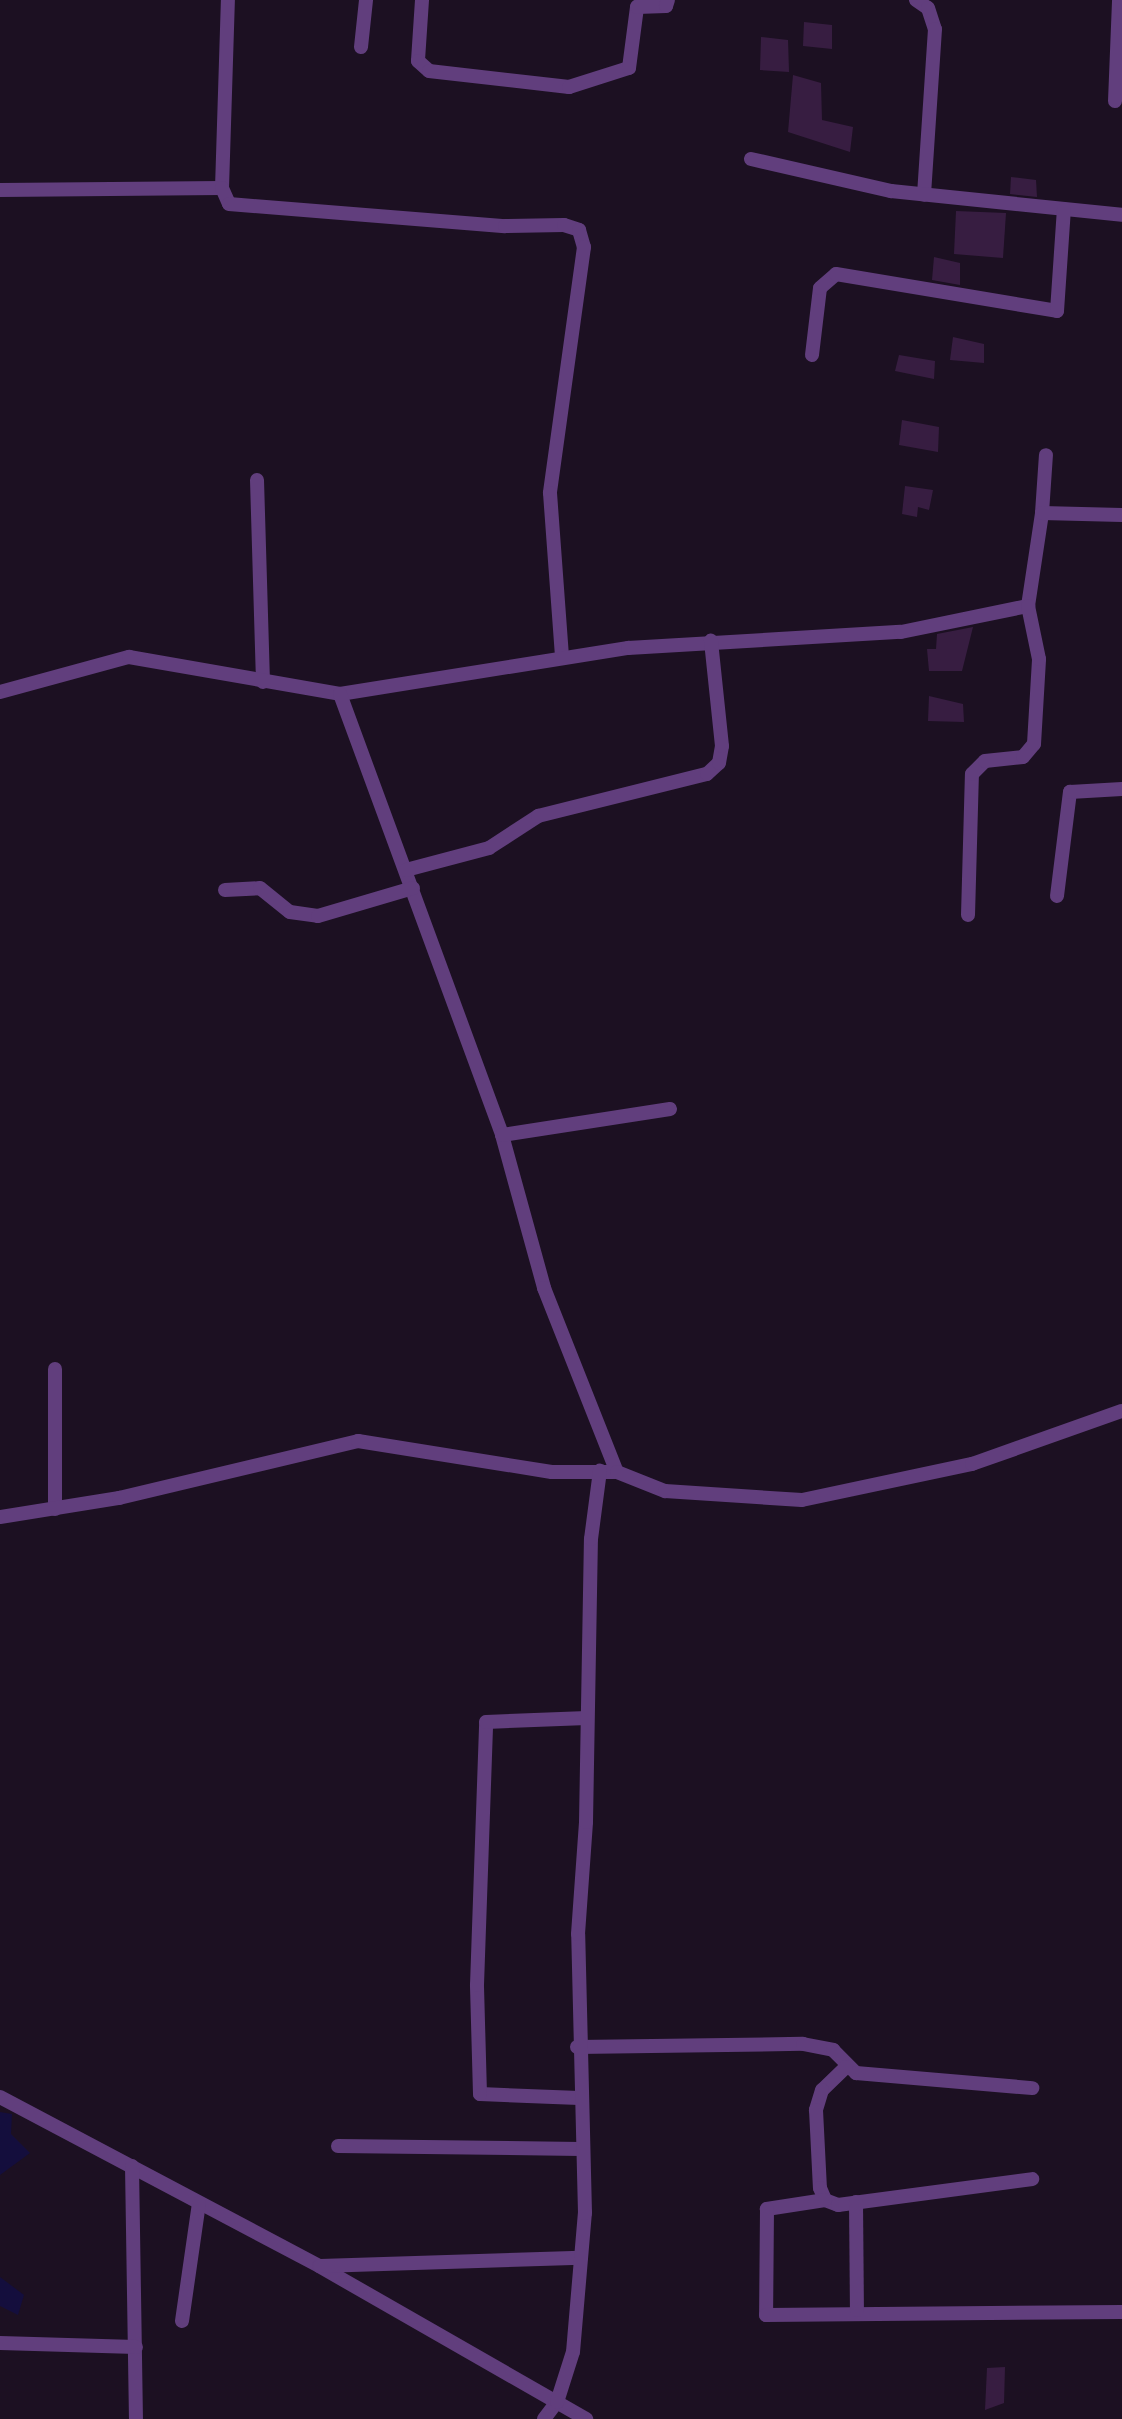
<!DOCTYPE html>
<style>
body{margin:0}
#map{position:relative;width:1122px;height:2419px;overflow:hidden;background:#1c1022;font-family:"Noto Sans",sans-serif}
div>[style]{position:absolute}
.water>*{inset:0;background:#140e3d}
.building>*{inset:0;background:#371d41}
.minor>*{height:14px;margin:-7px;padding:0 7px;transform-origin:7px;border-radius:7px;background:#613e7d}
span{translate:-50% -50%;white-space:nowrap;text-align:center;line-height:1.15;-webkit-text-stroke:5px #1c1022;paint-order:stroke}
</style>
<div id="map">
<div class="water">
<i style="clip-path:polygon(0 2112px,12px 2114px,11px 2134px,30px 2153px,0 2175px)"></i>
<i style="clip-path:polygon(0 2277px,24px 2295px,18px 2315px,0 2306px)"></i>
</div>
<div class="building">
<i style="clip-path:polygon(804px 22px,832px 25px,832px 49px,803px 46px)"></i>
<i style="clip-path:polygon(761px 37px,788px 40px,789px 72px,760px 70px)"></i>
<i style="clip-path:polygon(793px 75px,821px 83px,822px 120px,853px 127px,850px 152px,788px 132px)"></i>
<i style="clip-path:polygon(1011px 177px,1036px 180px,1037px 197px,1010px 194px)"></i>
<i style="clip-path:polygon(956px 211px,1006px 213px,1003px 258px,954px 254px)"></i>
<i style="clip-path:polygon(934px 257px,960px 263px,960px 285px,932px 280px)"></i>
<i style="clip-path:polygon(953px 337px,984px 344px,984px 363px,950px 360px)"></i>
<i style="clip-path:polygon(899px 355px,935px 361px,934px 379px,895px 371px)"></i>
<i style="clip-path:polygon(902px 420px,939px 427px,938px 452px,899px 445px)"></i>
<i style="clip-path:polygon(905px 486px,933px 490px,929px 510px,918px 507px,917px 517px,902px 514px)"></i>
<i style="clip-path:polygon(973px 627px,962px 671px,929px 671px,927px 649px,936px 649px,937px 634px)"></i>
<i style="clip-path:polygon(929px 696px,963px 704px,964px 722px,928px 721px)"></i>
<i style="clip-path:polygon(1005px 2367px,1004px 2403px,985px 2410px,987px 2368px)"></i>
</div>
<div class="minor">
<i style="left:422px;top:0;width:61px;rotate:93.8deg"></i>
<i style="left:418px;top:61px;width:15px;rotate:42deg"></i>
<i style="left:429px;top:71px;width:141px;rotate:6.5deg"></i>
<i style="left:569px;top:87px;width:63px;rotate:-17.6deg"></i>
<i style="left:629px;top:68px;width:62px;rotate:-82.5deg"></i>
<i style="left:637px;top:7px;width:29px;rotate:-2deg"></i>
<i style="left:666px;top:6px;width:6px;rotate:-72deg"></i>
<i style="left:916px;top:0;width:14px;rotate:34deg"></i>
<i style="left:928px;top:8px;width:22px;rotate:72deg"></i>
<i style="left:935px;top:29px;width:166px;rotate:93.8deg"></i>
<i style="left:361px;top:47px;width:47px;rotate:-83.9deg"></i>
<i style="left:1115px;top:101px;width:101px;rotate:-87.7deg"></i>
<i style="left:751px;top:159px;width:144px;rotate:12.9deg"></i>
<i style="left:891px;top:191px;width:232px;rotate:5.9deg"></i>
<i style="left:222px;top:188px;width:188px;rotate:-88.2deg"></i>
<i style="left:0;top:190px;width:222px;rotate:-0.5deg"></i>
<i style="left:222px;top:188px;width:17px;rotate:66deg"></i>
<i style="left:229px;top:204px;width:277px;rotate:4.6deg"></i>
<i style="left:505px;top:226px;width:59px;rotate:-1deg"></i>
<i style="left:564px;top:225px;width:16px;rotate:18deg"></i>
<i style="left:579px;top:230px;width:18px;rotate:74deg"></i>
<i style="left:584px;top:247px;width:248px;rotate:97.9deg"></i>
<i style="left:550px;top:493px;width:165px;rotate:85.8deg"></i>
<i style="left:812px;top:355px;width:67px;rotate:-83.2deg"></i>
<i style="left:820px;top:288px;width:21px;rotate:-41deg"></i>
<i style="left:836px;top:274px;width:224px;rotate:9.5deg"></i>
<i style="left:1057px;top:311px;width:102px;rotate:-86.1deg"></i>
<i style="left:257px;top:480px;width:202px;rotate:88.3deg"></i>
<i style="left:1042px;top:513px;width:58px;rotate:-86.1deg"></i>
<i style="left:0;top:692px;width:134px;rotate:-15.2deg"></i>
<i style="left:129px;top:657px;width:214px;rotate:9.9deg"></i>
<i style="left:340px;top:694px;width:292px;rotate:-9.1deg"></i>
<i style="left:628px;top:648px;width:273px;rotate:-3.4deg"></i>
<i style="left:901px;top:632px;width:130px;rotate:-11.6deg"></i>
<i style="left:1028px;top:606px;width:94px;rotate:-81.4deg"></i>
<i style="left:1042px;top:513px;width:80px;rotate:1.4deg"></i>
<i style="left:340px;top:694px;width:470px;rotate:69.8deg"></i>
<i style="left:502px;top:1135px;width:159px;rotate:74.6deg"></i>
<i style="left:544px;top:1288px;width:198px;rotate:68.4deg"></i>
<i style="left:406px;top:870px;width:86px;rotate:-14.8deg"></i>
<i style="left:489px;top:848px;width:59px;rotate:-33.1deg"></i>
<i style="left:538px;top:816px;width:174px;rotate:-14deg"></i>
<i style="left:707px;top:774px;width:16px;rotate:-43deg"></i>
<i style="left:719px;top:763px;width:17px;rotate:-80deg"></i>
<i style="left:722px;top:746px;width:106px;rotate:-96deg"></i>
<i style="left:225px;top:890px;width:35px;rotate:-3deg"></i>
<i style="left:260px;top:888px;width:38px;rotate:39deg"></i>
<i style="left:290px;top:912px;width:28px;rotate:8deg"></i>
<i style="left:318px;top:916px;width:99px;rotate:-16.4deg"></i>
<i style="left:1057px;top:896px;width:105px;rotate:-82.9deg"></i>
<i style="left:1070px;top:792px;width:52px;rotate:-3.3deg"></i>
<i style="left:968px;top:915px;width:141px;rotate:-88.4deg"></i>
<i style="left:972px;top:774px;width:18px;rotate:-45deg"></i>
<i style="left:985px;top:761px;width:38px;rotate:-6deg"></i>
<i style="left:1023px;top:757px;width:17px;rotate:-50deg"></i>
<i style="left:1034px;top:744px;width:85px;rotate:-86.6deg"></i>
<i style="left:1039px;top:659px;width:54px;rotate:-101.7deg"></i>
<i style="left:502px;top:1135px;width:170px;rotate:-8.8deg"></i>
<i style="left:55px;top:1509px;width:140px;rotate:-90deg"></i>
<i style="left:0;top:1517px;width:121px;rotate:-9.1deg"></i>
<i style="left:119px;top:1498px;width:246px;rotate:-13.4deg"></i>
<i style="left:358px;top:1441px;width:196px;rotate:9.1deg"></i>
<i style="left:552px;top:1472px;width:65px"></i>
<i style="left:617px;top:1472px;width:52px;rotate:21.6deg"></i>
<i style="left:665px;top:1491px;width:137px;rotate:3.8deg"></i>
<i style="left:802px;top:1500px;width:174px;rotate:-12deg"></i>
<i style="left:972px;top:1464px;width:159px;rotate:-19.5deg"></i>
<i style="left:577px;top:2047px;width:226px;rotate:-0.8deg"></i>
<i style="left:803px;top:2044px;width:31px;rotate:11deg"></i>
<i style="left:833px;top:2050px;width:33px;rotate:45deg"></i>
<i style="left:856px;top:2073px;width:177px;rotate:4.9deg"></i>
<i style="left:846px;top:2067px;width:33px;rotate:136deg"></i>
<i style="left:822px;top:2090px;width:21px;rotate:107deg"></i>
<i style="left:816px;top:2110px;width:78px;rotate:87.1deg"></i>
<i style="left:820px;top:2188px;width:13px;rotate:67deg"></i>
<i style="left:825px;top:2200px;width:14px;rotate:21deg"></i>
<i style="left:838px;top:2205px;width:196px;rotate:-7.6deg"></i>
<i style="left:0;top:2097px;width:361px;rotate:27.9deg"></i>
<i style="left:319px;top:2266px;width:308px;rotate:29.8deg"></i>
<i style="left:579px;top:2098px;width:99px;rotate:-177.7deg"></i>
<i style="left:480px;top:2094px;width:109px;rotate:-91.6deg"></i>
<i style="left:477px;top:1985px;width:263px;rotate:-88deg"></i>
<i style="left:486px;top:1722px;width:101px;rotate:-2.3deg"></i>
<i style="left:338px;top:2146px;width:243px;rotate:0.7deg"></i>
<i style="left:132px;top:2166px;width:253px;rotate:89.1deg"></i>
<i style="left:825px;top:2200px;width:59px;rotate:171.2deg"></i>
<i style="left:767px;top:2209px;width:106px;rotate:90.5deg"></i>
<i style="left:766px;top:2315px;width:356px;rotate:-0.5deg"></i>
<i style="left:856px;top:2202px;width:108px;rotate:89.5deg"></i>
<i style="left:320px;top:2266px;width:261px;rotate:-1.8deg"></i>
<i style="left:182px;top:2321px;width:119px;rotate:-81.8deg"></i>
<i style="left:0;top:2343px;width:136px;rotate:1.7deg"></i>
<i style="left:544px;top:2419px;width:21px;rotate:-53deg"></i>
<i style="left:557px;top:2402px;width:52px;rotate:-72.3deg"></i>
<i style="left:573px;top:2352px;width:140px;rotate:-85.1deg"></i>
<i style="left:585px;top:2213px;width:279px;rotate:-91.4deg"></i>
<i style="left:578px;top:1934px;width:112px;rotate:-85.9deg"></i>
<i style="left:586px;top:1822px;width:283px;rotate:-89deg"></i>
<i style="left:591px;top:1539px;width:69px;rotate:-82.5deg"></i>
</div>
</div>
